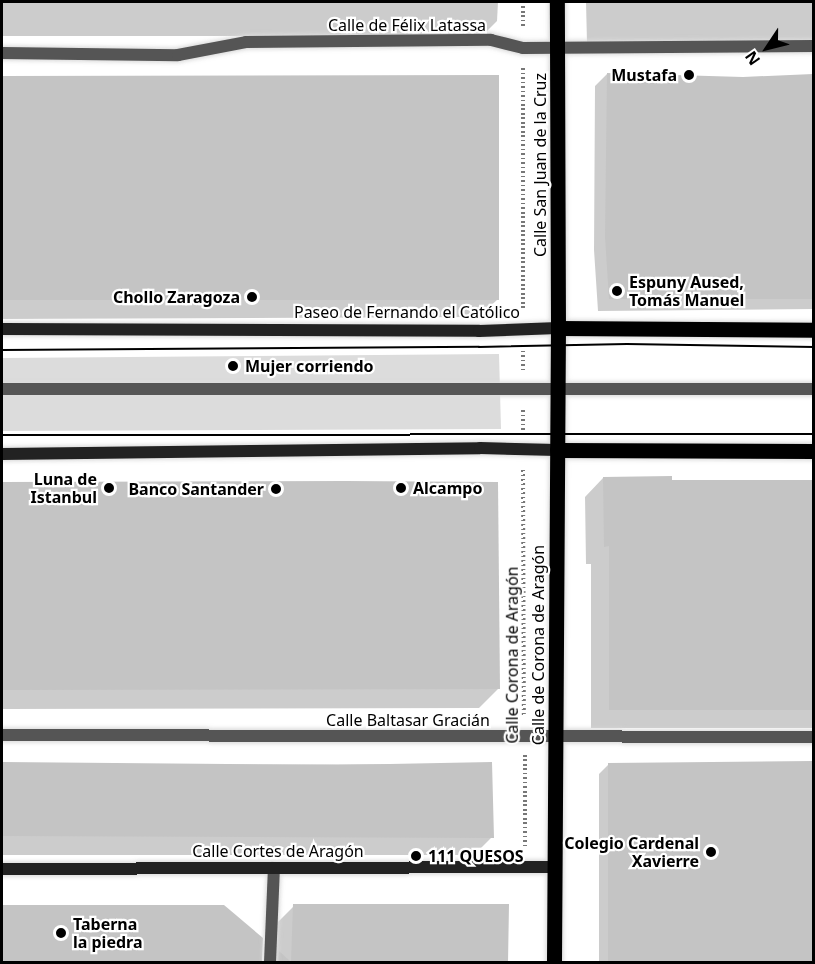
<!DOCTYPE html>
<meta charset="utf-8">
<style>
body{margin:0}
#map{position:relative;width:815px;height:964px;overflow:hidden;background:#fff;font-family:"Noto Sans",sans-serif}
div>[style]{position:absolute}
.green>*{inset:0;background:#dcdcdc}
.shadow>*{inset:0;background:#0003}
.building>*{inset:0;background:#c4c4c4}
.path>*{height:4px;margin-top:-2px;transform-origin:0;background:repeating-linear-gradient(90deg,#777 0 1.5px,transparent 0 4.5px)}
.roads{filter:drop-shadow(0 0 2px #dbdbdb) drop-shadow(0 0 2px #dbdbdb)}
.street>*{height:12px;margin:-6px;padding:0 6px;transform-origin:6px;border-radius:6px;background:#555}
.secondary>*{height:12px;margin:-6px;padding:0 6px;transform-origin:6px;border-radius:6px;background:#222}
.primary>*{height:15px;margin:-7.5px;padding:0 7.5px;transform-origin:7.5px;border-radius:7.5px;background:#000}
.tram>*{height:1.5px;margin:-0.75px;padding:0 0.75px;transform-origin:0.75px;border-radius:0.75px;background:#000}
.dots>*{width:16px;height:16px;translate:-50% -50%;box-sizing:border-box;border:3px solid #fff;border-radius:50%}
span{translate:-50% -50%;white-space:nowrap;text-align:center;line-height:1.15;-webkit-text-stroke:4.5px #fff;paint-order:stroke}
.street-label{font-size:16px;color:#000}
.poi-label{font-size:16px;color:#000;font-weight:700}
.right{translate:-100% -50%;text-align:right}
.left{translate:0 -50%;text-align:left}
.frame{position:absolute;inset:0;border:3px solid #000;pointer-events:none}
.north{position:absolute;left:737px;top:18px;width:60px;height:60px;-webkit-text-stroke:4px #fff;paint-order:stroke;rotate:235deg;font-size:16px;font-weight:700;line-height:24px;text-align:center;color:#000}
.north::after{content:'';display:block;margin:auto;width:21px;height:27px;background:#000;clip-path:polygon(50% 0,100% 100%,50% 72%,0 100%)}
</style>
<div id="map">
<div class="green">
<i style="clip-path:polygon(499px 354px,501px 429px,2px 431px,2px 358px)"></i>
</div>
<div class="shadow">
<i style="clip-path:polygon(2px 2px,498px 2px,497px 21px,482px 36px,2px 36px)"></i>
<i style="clip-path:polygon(586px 2px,814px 2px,814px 43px,587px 43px)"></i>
<i style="clip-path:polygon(607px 74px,743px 78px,814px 75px,814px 309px,598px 311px,594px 250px,595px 86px)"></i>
<i style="clip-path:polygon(497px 76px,498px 299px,479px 317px,2px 319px,2px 77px)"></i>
<i style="clip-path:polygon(603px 478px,671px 482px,814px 482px,814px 728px,591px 728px,591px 564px,586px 564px,585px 497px)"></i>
<i style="clip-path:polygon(2px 483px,497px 483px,499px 688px,479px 708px,2px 709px)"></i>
<i style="clip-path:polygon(814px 763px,814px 962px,599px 962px,599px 774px,609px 764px)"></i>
<i style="clip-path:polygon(491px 764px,492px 837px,474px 855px,2px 855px,2px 765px)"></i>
<i style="clip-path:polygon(223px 906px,261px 962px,2px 962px,2px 907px)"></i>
<i style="clip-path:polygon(294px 906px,506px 962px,270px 962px,277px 923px)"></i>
</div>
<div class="building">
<i style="clip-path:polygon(607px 73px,743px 77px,813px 74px,813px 299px,609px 299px,605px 237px)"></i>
<i style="clip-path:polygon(499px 75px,499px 300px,2px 300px,2px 76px)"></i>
<i style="clip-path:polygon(672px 476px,672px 480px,813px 480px,813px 710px,609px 710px,609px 546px,604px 547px,603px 477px)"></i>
<i style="clip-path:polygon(346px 481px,498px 482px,500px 689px,2px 690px,2px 482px)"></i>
<i style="clip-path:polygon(813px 761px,813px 963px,608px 963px,608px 763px)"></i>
<i style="clip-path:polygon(2px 762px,338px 765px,492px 762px,494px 838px,2px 836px)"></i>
<i style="clip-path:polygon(293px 904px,509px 904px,508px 963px,278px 963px,279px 951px,291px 962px)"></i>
<i style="clip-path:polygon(2px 905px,224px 905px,263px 938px,262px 963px,2px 963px)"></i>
</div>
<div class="path">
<i style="left:523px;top:2px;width:26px;rotate:90deg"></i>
<i style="left:523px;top:68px;width:242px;rotate:90deg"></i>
<i style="left:523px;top:370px;width:20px;rotate:-90deg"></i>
<i style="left:523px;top:410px;width:20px;rotate:90deg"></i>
<i style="left:523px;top:470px;width:245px;rotate:89.8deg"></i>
<i style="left:525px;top:755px;width:92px;rotate:90deg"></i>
</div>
<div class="roads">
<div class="street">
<i style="left:2px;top:53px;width:176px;rotate:0.7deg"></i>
<i style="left:178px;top:55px;width:69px;rotate:-10.8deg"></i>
<i style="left:246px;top:42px;width:245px;rotate:-0.5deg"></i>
<i style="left:491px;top:40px;width:33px;rotate:14deg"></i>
<i style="left:523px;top:48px;width:291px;rotate:-0.4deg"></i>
<i style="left:2px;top:389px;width:812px"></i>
<i style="left:2px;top:735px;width:812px;rotate:0.14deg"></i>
<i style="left:270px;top:962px;width:94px;rotate:-87.6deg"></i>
</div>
<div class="secondary">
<i style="left:2px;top:329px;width:477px;rotate:0.2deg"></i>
<i style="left:479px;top:331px;width:79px;rotate:-2.2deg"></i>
<i style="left:2px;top:454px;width:478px;rotate:-0.7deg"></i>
<i style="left:480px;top:448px;width:77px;rotate:1.5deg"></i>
<i style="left:2px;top:869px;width:554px;rotate:-0.21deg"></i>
</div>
<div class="primary">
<i style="left:558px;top:328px;width:256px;rotate:0.4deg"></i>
<i style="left:557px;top:450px;width:257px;rotate:0.2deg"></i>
<i style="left:554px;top:962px;width:634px;rotate:-89.64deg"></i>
<i style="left:558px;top:328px;width:326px;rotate:-90.2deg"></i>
</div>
</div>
<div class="tram">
<i style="left:2px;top:350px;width:477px;rotate:-0.4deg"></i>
<i style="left:479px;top:347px;width:148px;rotate:-1.2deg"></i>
<i style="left:627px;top:344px;width:187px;rotate:0.9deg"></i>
<i style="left:2px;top:435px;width:812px;rotate:-0.07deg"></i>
</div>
<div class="dots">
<i style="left:689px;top:75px;background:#000"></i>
<i style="left:617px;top:291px;background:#000"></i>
<i style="left:252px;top:297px;background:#000"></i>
<i style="left:233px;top:366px;background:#000"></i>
<i style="left:109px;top:488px;background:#000"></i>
<i style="left:401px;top:488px;background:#000"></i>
<i style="left:276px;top:489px;background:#000"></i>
<i style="left:711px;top:852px;background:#000"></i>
<i style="left:416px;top:856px;background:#000"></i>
<i style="left:61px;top:933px;background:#000"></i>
</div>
<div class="street-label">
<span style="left:407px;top:25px">Calle de Félix Latassa</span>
<span style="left:540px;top:165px;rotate:-90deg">Calle San Juan de la Cruz</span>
<span style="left:407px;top:312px">Paseo de Fernando el Católico</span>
<span style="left:538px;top:645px;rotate:-90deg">Calle de Corona de Aragón</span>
<span style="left:512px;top:655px;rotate:-90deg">Calle Corona de Aragón</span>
<span style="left:408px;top:720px">Calle Baltasar Gracián</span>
<span style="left:278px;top:851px">Calle Cortes de Aragón</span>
</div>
<div class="poi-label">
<span class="right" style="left:677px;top:75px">Mustafa</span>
<span class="left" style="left:629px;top:291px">Espuny Aused,<br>Tomás Manuel</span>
<span class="right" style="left:240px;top:297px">Chollo Zaragoza</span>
<span class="left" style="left:245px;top:366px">Mujer corriendo</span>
<span class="right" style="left:97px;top:488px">Luna de<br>Istanbul</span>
<span class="left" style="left:413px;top:488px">Alcampo</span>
<span class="right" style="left:264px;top:489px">Banco Santander</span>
<span class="right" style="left:699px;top:852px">Colegio Cardenal<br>Xavierre</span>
<span class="left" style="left:428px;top:856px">111 QUESOS</span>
<span class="left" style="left:73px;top:933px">Taberna<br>la piedra</span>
</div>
<div class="frame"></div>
<div class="north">N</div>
</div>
